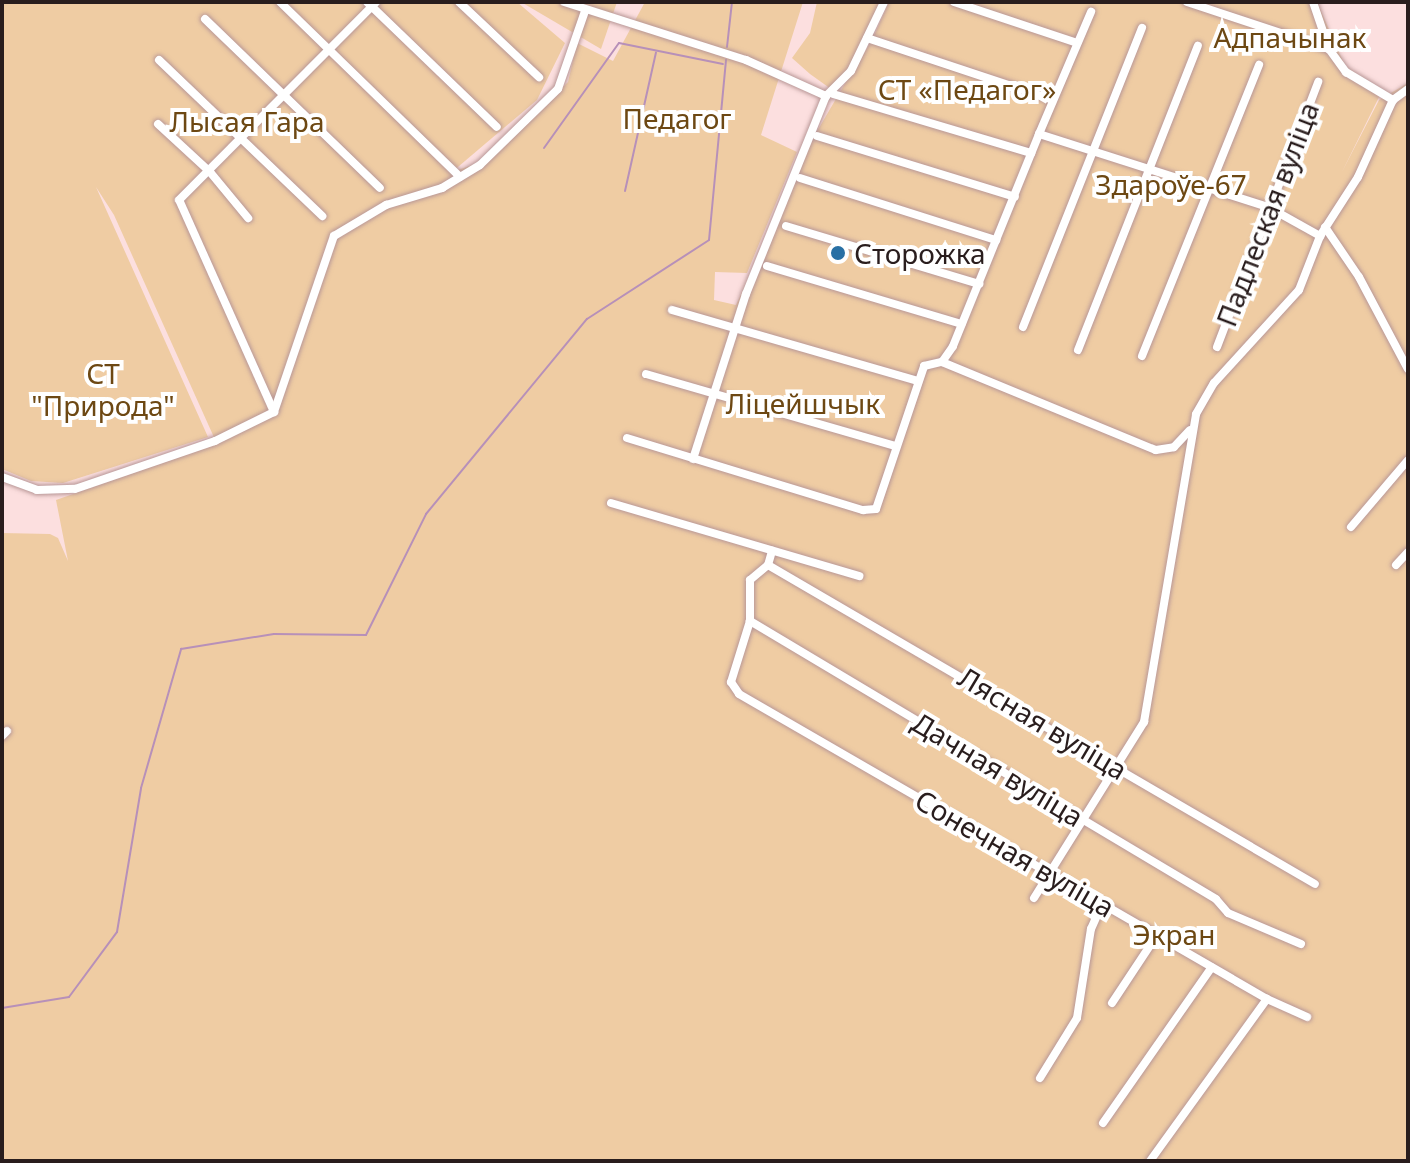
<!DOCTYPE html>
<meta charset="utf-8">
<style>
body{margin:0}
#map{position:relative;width:1410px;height:1163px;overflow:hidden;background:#fcdfdf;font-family:"Noto Sans",sans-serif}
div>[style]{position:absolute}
.green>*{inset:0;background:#efcca3}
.stream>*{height:2px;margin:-1px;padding:0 1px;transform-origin:1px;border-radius:1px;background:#b790b9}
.roads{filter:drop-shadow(0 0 2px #b89797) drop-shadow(0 0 2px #b89797)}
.minor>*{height:8px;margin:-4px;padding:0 4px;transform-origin:4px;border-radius:4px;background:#fff}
.dots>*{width:22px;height:22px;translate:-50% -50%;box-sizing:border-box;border:4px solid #fff;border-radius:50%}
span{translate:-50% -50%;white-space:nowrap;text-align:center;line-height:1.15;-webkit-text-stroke:8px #fff;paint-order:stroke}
.park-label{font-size:28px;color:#6d4813}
.street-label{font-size:28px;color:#291d1d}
.poi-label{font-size:28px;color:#291d1d}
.left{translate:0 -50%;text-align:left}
.frame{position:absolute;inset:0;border:4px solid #291d1d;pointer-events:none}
</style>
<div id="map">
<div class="green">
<i style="clip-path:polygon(2px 2px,517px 2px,565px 43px,537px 100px,452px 172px,490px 159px,568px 82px,577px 43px,613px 61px,645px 2px,803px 2px,761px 135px,797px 152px,747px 273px,715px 272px,714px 300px,736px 305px,816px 133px,867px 46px,831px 89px,810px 74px,792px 58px,810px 33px,817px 2px,884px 2px,871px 39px,860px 60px,872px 40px,889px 2px,1317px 2px,1345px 66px,1382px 91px,1342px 172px,1379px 100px,1408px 83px,1408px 1161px,2px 1161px,2px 533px,50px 534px,58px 538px,68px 561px,56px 500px,217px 444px,114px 215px,96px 187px,208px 437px,63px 483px,31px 481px,2px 469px)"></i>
<i style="clip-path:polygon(521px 2px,617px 2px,601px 49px)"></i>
</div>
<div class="stream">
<i style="left:727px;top:47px;width:45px;rotate:-83.7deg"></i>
<i style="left:544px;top:148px;width:129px;rotate:-54.5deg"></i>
<i style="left:619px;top:43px;width:106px;rotate:11.4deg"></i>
<i style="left:625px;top:191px;width:142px;rotate:-77.4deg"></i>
<i style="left:2px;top:1008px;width:68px;rotate:-9.3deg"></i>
<i style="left:69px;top:997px;width:81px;rotate:-53.6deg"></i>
<i style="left:117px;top:932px;width:146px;rotate:-80.5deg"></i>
<i style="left:141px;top:788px;width:145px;rotate:-73.9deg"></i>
<i style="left:181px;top:649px;width:94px;rotate:-9.2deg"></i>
<i style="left:274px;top:634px;width:92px;rotate:0.6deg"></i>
<i style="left:366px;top:635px;width:135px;rotate:-63.6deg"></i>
<i style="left:426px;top:514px;width:253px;rotate:-50.5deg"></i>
<i style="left:587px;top:319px;width:145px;rotate:-32.9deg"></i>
<i style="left:709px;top:240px;width:181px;rotate:-84.6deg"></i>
</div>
<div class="roads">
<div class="minor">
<i style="left:280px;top:2px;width:251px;rotate:44.2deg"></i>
<i style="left:367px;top:2px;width:180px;rotate:43.9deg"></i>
<i style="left:459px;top:2px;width:110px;rotate:43.2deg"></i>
<i style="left:564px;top:2px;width:191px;rotate:17.7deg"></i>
<i style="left:746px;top:60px;width:88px;rotate:24.2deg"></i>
<i style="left:826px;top:96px;width:35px;rotate:-45deg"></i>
<i style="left:851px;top:71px;width:76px;rotate:-64.4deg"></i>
<i style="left:954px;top:2px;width:130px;rotate:18.4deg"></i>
<i style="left:1187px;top:2px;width:150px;rotate:18.3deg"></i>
<i style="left:1313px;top:2px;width:50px;rotate:71.2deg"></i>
<i style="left:1329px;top:49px;width:29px;rotate:54deg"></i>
<i style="left:1346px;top:72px;width:55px;rotate:30.8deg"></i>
<i style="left:205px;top:19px;width:243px;rotate:44deg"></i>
<i style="left:867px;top:38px;width:196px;rotate:18.4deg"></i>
<i style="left:159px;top:60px;width:226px;rotate:43.7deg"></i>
<i style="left:833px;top:94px;width:207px;rotate:16.6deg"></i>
<i style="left:158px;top:124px;width:71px;rotate:42.7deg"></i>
<i style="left:210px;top:172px;width:60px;rotate:50.4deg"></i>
<i style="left:1039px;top:134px;width:133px;rotate:-66.9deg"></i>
<i style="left:817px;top:136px;width:207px;rotate:17.1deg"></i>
<i style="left:800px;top:178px;width:206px;rotate:17.6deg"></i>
<i style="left:786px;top:226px;width:202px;rotate:16.7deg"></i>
<i style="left:1325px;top:227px;width:60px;rotate:55.8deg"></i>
<i style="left:1359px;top:277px;width:104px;rotate:62deg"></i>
<i style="left:767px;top:266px;width:203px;rotate:16.6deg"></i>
<i style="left:672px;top:310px;width:256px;rotate:16.1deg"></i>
<i style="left:1023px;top:327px;width:322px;rotate:-68.3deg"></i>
<i style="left:1217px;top:347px;width:284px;rotate:-69.1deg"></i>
<i style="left:1078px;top:350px;width:327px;rotate:-68.5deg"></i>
<i style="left:1142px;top:356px;width:314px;rotate:-68.1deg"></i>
<i style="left:942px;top:362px;width:231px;rotate:22.4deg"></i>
<i style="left:1156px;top:450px;width:18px;rotate:-9deg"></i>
<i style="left:1174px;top:447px;width:23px;rotate:-47deg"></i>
<i style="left:646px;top:374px;width:259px;rotate:16.1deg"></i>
<i style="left:274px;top:412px;width:232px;rotate:-114.1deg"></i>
<i style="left:179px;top:200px;width:279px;rotate:-45.1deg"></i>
<i style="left:627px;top:438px;width:247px;rotate:17deg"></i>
<i style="left:863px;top:510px;width:13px;rotate:-4deg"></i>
<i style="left:876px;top:509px;width:151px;rotate:-71.4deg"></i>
<i style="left:924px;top:366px;width:18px;rotate:-13deg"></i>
<i style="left:942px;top:362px;width:19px;rotate:-55deg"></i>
<i style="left:953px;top:346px;width:229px;rotate:-67.9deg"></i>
<i style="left:1039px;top:134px;width:240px;rotate:17.7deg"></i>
<i style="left:1268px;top:207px;width:60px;rotate:29.1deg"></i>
<i style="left:693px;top:459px;width:173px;rotate:-72.2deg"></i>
<i style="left:746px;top:294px;width:214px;rotate:-68deg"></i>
<i style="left:2px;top:477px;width:37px;rotate:20deg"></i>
<i style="left:37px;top:490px;width:38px;rotate:-2deg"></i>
<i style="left:75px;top:489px;width:148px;rotate:-18.9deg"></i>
<i style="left:215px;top:441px;width:66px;rotate:-26.2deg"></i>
<i style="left:274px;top:412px;width:186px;rotate:-71.2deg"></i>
<i style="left:334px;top:236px;width:61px;rotate:-30.8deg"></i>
<i style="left:386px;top:205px;width:59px;rotate:-16.9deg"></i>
<i style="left:442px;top:188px;width:44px;rotate:-31.2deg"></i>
<i style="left:480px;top:165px;width:109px;rotate:-44.3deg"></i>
<i style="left:558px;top:89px;width:83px;rotate:-70.9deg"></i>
<i style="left:611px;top:503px;width:259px;rotate:16.4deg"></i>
<i style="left:1351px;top:527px;width:88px;rotate:-49.6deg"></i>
<i style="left:768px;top:565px;width:633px;rotate:30.25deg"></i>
<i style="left:1396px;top:565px;width:18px;rotate:-47deg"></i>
<i style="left:750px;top:621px;width:41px;rotate:-90deg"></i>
<i style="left:750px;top:580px;width:23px;rotate:-40deg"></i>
<i style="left:768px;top:565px;width:15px;rotate:-74deg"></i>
<i style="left:2px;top:736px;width:7px;rotate:-45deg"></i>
<i style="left:1034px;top:898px;width:208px;rotate:-58deg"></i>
<i style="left:1144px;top:722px;width:312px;rotate:-80.4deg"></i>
<i style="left:1196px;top:414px;width:36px;rotate:-60deg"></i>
<i style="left:1214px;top:383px;width:126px;rotate:-47.6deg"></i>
<i style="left:1299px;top:290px;width:58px;rotate:-68.7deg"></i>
<i style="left:1320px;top:236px;width:70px;rotate:-57.2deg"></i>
<i style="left:1358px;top:177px;width:85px;rotate:-65.6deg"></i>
<i style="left:1393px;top:100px;width:19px;rotate:-36deg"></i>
<i style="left:1301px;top:944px;width:79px;rotate:-157deg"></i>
<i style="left:1228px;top:913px;width:18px;rotate:-131deg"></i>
<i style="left:1216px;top:899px;width:543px;rotate:-149.18deg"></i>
<i style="left:750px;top:621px;width:64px;rotate:107.3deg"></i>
<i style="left:731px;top:682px;width:14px;rotate:56deg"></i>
<i style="left:739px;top:694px;width:610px;rotate:30.01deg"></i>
<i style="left:1267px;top:999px;width:44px;rotate:24.2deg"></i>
<i style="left:1112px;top:1003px;width:82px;rotate:-56.5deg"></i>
<i style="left:1040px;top:1078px;width:70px;rotate:-58.3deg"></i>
<i style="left:1077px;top:1018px;width:90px;rotate:-81.1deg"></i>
<i style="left:1091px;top:929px;width:27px;rotate:-66deg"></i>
<i style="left:1103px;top:1123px;width:190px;rotate:-55.1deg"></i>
<i style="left:1150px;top:1161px;width:200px;rotate:-54.2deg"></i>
</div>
</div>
<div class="dots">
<i style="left:838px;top:253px;background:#2970a4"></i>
</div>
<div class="park-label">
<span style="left:1290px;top:37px">Адпачынак</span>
<span style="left:967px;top:89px">СТ «Педагог»</span>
<span style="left:677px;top:118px">Педагог</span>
<span style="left:247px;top:121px">Лысая Гара</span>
<span style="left:1171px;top:184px">Здароўе-67</span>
<span style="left:103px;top:389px">СТ<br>"Природа"</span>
<span style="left:803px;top:403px">Ліцейшчык</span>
<span style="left:1174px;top:934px">Экран</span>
</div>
<div class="street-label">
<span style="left:1267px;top:214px;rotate:-69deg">Падлеская вуліца</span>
<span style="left:1043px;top:723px;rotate:31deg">Лясная вуліца</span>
<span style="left:998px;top:769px;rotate:31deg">Дачная вуліца</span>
<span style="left:1015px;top:853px;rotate:30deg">Сонечная вуліца</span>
</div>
<div class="poi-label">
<span class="left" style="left:854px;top:253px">Сторожка</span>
</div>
<div class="frame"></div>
</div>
